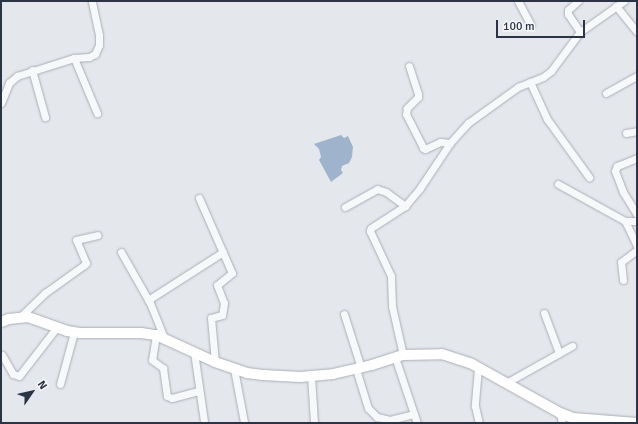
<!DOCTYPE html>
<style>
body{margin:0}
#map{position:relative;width:638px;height:424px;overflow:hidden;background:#e4e7ec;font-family:Signika,sans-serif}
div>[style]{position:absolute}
.water>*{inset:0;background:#9fb4cc}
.roads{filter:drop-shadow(0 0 1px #a9aeb7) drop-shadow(0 0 1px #a9aeb7)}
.street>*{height:7px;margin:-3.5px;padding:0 3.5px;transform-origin:3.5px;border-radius:3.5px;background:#f7f8fa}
.secondary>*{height:10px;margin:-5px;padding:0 5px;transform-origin:5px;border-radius:5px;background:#fff}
span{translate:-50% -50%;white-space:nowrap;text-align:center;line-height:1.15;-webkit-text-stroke:3px #f4f6f9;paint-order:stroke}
.frame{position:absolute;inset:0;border:2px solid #2b3445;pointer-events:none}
.north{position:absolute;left:12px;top:372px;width:40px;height:40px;-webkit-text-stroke:3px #f4f6f9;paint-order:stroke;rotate:56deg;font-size:11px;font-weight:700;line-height:16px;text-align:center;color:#2b3445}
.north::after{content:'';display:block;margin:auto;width:14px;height:18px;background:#2b3445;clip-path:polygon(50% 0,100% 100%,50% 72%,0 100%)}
.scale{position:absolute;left:496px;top:20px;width:89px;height:18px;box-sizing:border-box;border:2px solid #2b3445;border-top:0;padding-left:5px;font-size:12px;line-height:14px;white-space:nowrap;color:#2b3445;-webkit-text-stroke:3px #f4f6f9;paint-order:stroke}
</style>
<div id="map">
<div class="water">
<i style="clip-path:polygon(341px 135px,344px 138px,348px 136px,353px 147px,352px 157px,349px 163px,342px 166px,341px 170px,343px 173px,331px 182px,319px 160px,321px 157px,319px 149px,314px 144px)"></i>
</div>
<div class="roads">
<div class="street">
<i style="left:518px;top:1px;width:27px;rotate:62deg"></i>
<i style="left:578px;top:1px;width:13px;rotate:138deg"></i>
<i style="left:568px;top:10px;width:4px;rotate:90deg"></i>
<i style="left:568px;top:14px;width:22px;rotate:56deg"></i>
<i style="left:616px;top:6px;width:33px;rotate:51deg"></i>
<i style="left:74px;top:58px;width:60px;rotate:67.3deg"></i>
<i style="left:409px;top:66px;width:29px;rotate:72deg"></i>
<i style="left:418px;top:94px;width:3px;rotate:90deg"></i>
<i style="left:418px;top:97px;width:16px;rotate:135deg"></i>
<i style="left:407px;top:108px;width:6px;rotate:99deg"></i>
<i style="left:406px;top:114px;width:38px;rotate:63deg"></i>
<i style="left:423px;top:148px;width:2px;rotate:27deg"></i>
<i style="left:425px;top:149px;width:17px;rotate:-25deg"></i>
<i style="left:440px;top:142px;width:10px;rotate:6deg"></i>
<i style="left:32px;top:70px;width:49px;rotate:74.5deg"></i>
<i style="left:530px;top:82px;width:41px;rotate:65.3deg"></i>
<i style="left:547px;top:119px;width:72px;rotate:54.1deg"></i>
<i style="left:606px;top:93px;width:35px;rotate:-29deg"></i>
<i style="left:1px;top:103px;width:22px;rotate:-68deg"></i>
<i style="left:9px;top:83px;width:11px;rotate:-41deg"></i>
<i style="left:17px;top:76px;width:60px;rotate:-17.5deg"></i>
<i style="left:74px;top:58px;width:15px;rotate:-4deg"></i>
<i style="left:89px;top:57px;width:7px;rotate:-27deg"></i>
<i style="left:95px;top:54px;width:10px;rotate:-66deg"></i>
<i style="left:99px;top:45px;width:10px;rotate:-90deg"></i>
<i style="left:99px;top:35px;width:35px;rotate:-102deg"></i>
<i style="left:626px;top:133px;width:11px;rotate:-10deg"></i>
<i style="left:637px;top:158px;width:22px;rotate:158deg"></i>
<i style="left:617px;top:166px;width:5px;rotate:112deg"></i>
<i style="left:615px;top:171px;width:22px;rotate:69deg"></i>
<i style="left:623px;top:192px;width:26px;rotate:58deg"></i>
<i style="left:558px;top:184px;width:77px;rotate:28.9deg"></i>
<i style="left:625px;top:221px;width:12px"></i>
<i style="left:199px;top:198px;width:82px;rotate:66.3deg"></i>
<i style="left:232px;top:273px;width:19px;rotate:141deg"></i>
<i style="left:217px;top:285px;width:19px;rotate:69deg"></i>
<i style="left:224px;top:303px;width:12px;rotate:99deg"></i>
<i style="left:222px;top:315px;width:11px;rotate:165deg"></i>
<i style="left:211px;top:318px;width:44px;rotate:84.8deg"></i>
<i style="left:345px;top:207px;width:37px;rotate:-29deg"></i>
<i style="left:377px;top:189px;width:9px;rotate:18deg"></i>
<i style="left:386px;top:192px;width:24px;rotate:36deg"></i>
<i style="left:625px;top:221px;width:28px;rotate:64deg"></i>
<i style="left:121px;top:252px;width:59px;rotate:60.4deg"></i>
<i style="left:150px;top:303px;width:38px;rotate:68deg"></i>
<i style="left:623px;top:280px;width:18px;rotate:-96deg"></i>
<i style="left:621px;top:262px;width:20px;rotate:-37deg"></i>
<i style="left:148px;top:300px;width:89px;rotate:-32.6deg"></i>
<i style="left:544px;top:313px;width:43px;rotate:69.4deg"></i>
<i style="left:344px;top:314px;width:57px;rotate:72.5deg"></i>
<i style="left:20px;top:317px;width:35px;rotate:-44deg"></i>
<i style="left:45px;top:293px;width:48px;rotate:-35.7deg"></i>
<i style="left:84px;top:265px;width:3px;rotate:-45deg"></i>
<i style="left:86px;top:263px;width:25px;rotate:-113deg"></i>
<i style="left:76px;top:240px;width:22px;rotate:-13deg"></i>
<i style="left:156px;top:335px;width:25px;rotate:99deg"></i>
<i style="left:152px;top:360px;width:14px;rotate:36deg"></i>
<i style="left:163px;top:368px;width:28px;rotate:82deg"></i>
<i style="left:167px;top:396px;width:5px;rotate:22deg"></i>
<i style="left:172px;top:398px;width:28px;rotate:-15deg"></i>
<i style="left:194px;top:352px;width:70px;rotate:81.8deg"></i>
<i style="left:2px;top:355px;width:22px;rotate:60deg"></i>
<i style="left:13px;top:374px;width:6px;rotate:18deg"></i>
<i style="left:19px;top:376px;width:62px;rotate:-52.2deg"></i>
<i style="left:403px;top:355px;width:50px;rotate:-102.7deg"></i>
<i style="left:392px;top:306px;width:30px;rotate:-92deg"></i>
<i style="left:391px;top:276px;width:50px;rotate:-115deg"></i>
<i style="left:370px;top:231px;width:3px;rotate:-72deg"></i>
<i style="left:371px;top:228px;width:40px;rotate:-32.9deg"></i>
<i style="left:405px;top:206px;width:23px;rotate:-50deg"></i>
<i style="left:420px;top:188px;width:54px;rotate:-56.3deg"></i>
<i style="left:450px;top:143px;width:27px;rotate:-48deg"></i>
<i style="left:468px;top:123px;width:62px;rotate:-35.8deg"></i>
<i style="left:518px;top:87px;width:27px;rotate:-22deg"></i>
<i style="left:543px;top:77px;width:10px;rotate:-37deg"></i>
<i style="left:551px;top:71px;width:49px;rotate:-53.4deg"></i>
<i style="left:580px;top:32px;width:54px;rotate:-35.2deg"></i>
<i style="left:395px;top:357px;width:70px;rotate:71.6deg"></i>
<i style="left:478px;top:368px;width:38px;rotate:95deg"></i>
<i style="left:475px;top:406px;width:17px;rotate:77deg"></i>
<i style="left:234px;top:369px;width:54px;rotate:79.3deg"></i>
<i style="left:356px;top:369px;width:41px;rotate:72.9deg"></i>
<i style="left:368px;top:408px;width:13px;rotate:45deg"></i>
<i style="left:377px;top:417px;width:13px;rotate:13deg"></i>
<i style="left:390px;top:420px;width:25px;rotate:-14deg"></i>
<i style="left:311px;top:376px;width:47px;rotate:86.3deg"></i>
<i style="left:506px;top:383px;width:76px;rotate:-29.3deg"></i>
<i style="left:60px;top:384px;width:54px;rotate:-74.9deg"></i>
<i style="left:560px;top:413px;width:10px;rotate:79deg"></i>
</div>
<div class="secondary">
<i style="left:1px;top:322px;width:9px;rotate:-21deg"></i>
<i style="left:9px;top:319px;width:19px;rotate:-6deg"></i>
<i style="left:28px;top:317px;width:41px;rotate:19.7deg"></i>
<i style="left:67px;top:331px;width:13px;rotate:9deg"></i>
<i style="left:80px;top:333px;width:61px"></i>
<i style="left:141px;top:333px;width:15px;rotate:8deg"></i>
<i style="left:156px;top:335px;width:65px;rotate:24.6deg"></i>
<i style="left:215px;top:362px;width:34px;rotate:19deg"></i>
<i style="left:247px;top:373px;width:16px;rotate:7deg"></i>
<i style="left:263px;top:375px;width:37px;rotate:3deg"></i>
<i style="left:300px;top:377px;width:33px;rotate:-5deg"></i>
<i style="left:333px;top:374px;width:40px;rotate:-13deg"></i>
<i style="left:372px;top:365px;width:33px;rotate:-18deg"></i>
<i style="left:403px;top:355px;width:39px;rotate:-1deg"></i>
<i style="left:442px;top:354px;width:32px;rotate:18deg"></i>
<i style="left:472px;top:364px;width:101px;rotate:29.1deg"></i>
<i style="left:560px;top:413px;width:14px;rotate:21deg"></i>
<i style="left:573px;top:418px;width:64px;rotate:4.5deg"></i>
</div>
</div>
<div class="frame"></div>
<div class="north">N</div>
<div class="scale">100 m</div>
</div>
